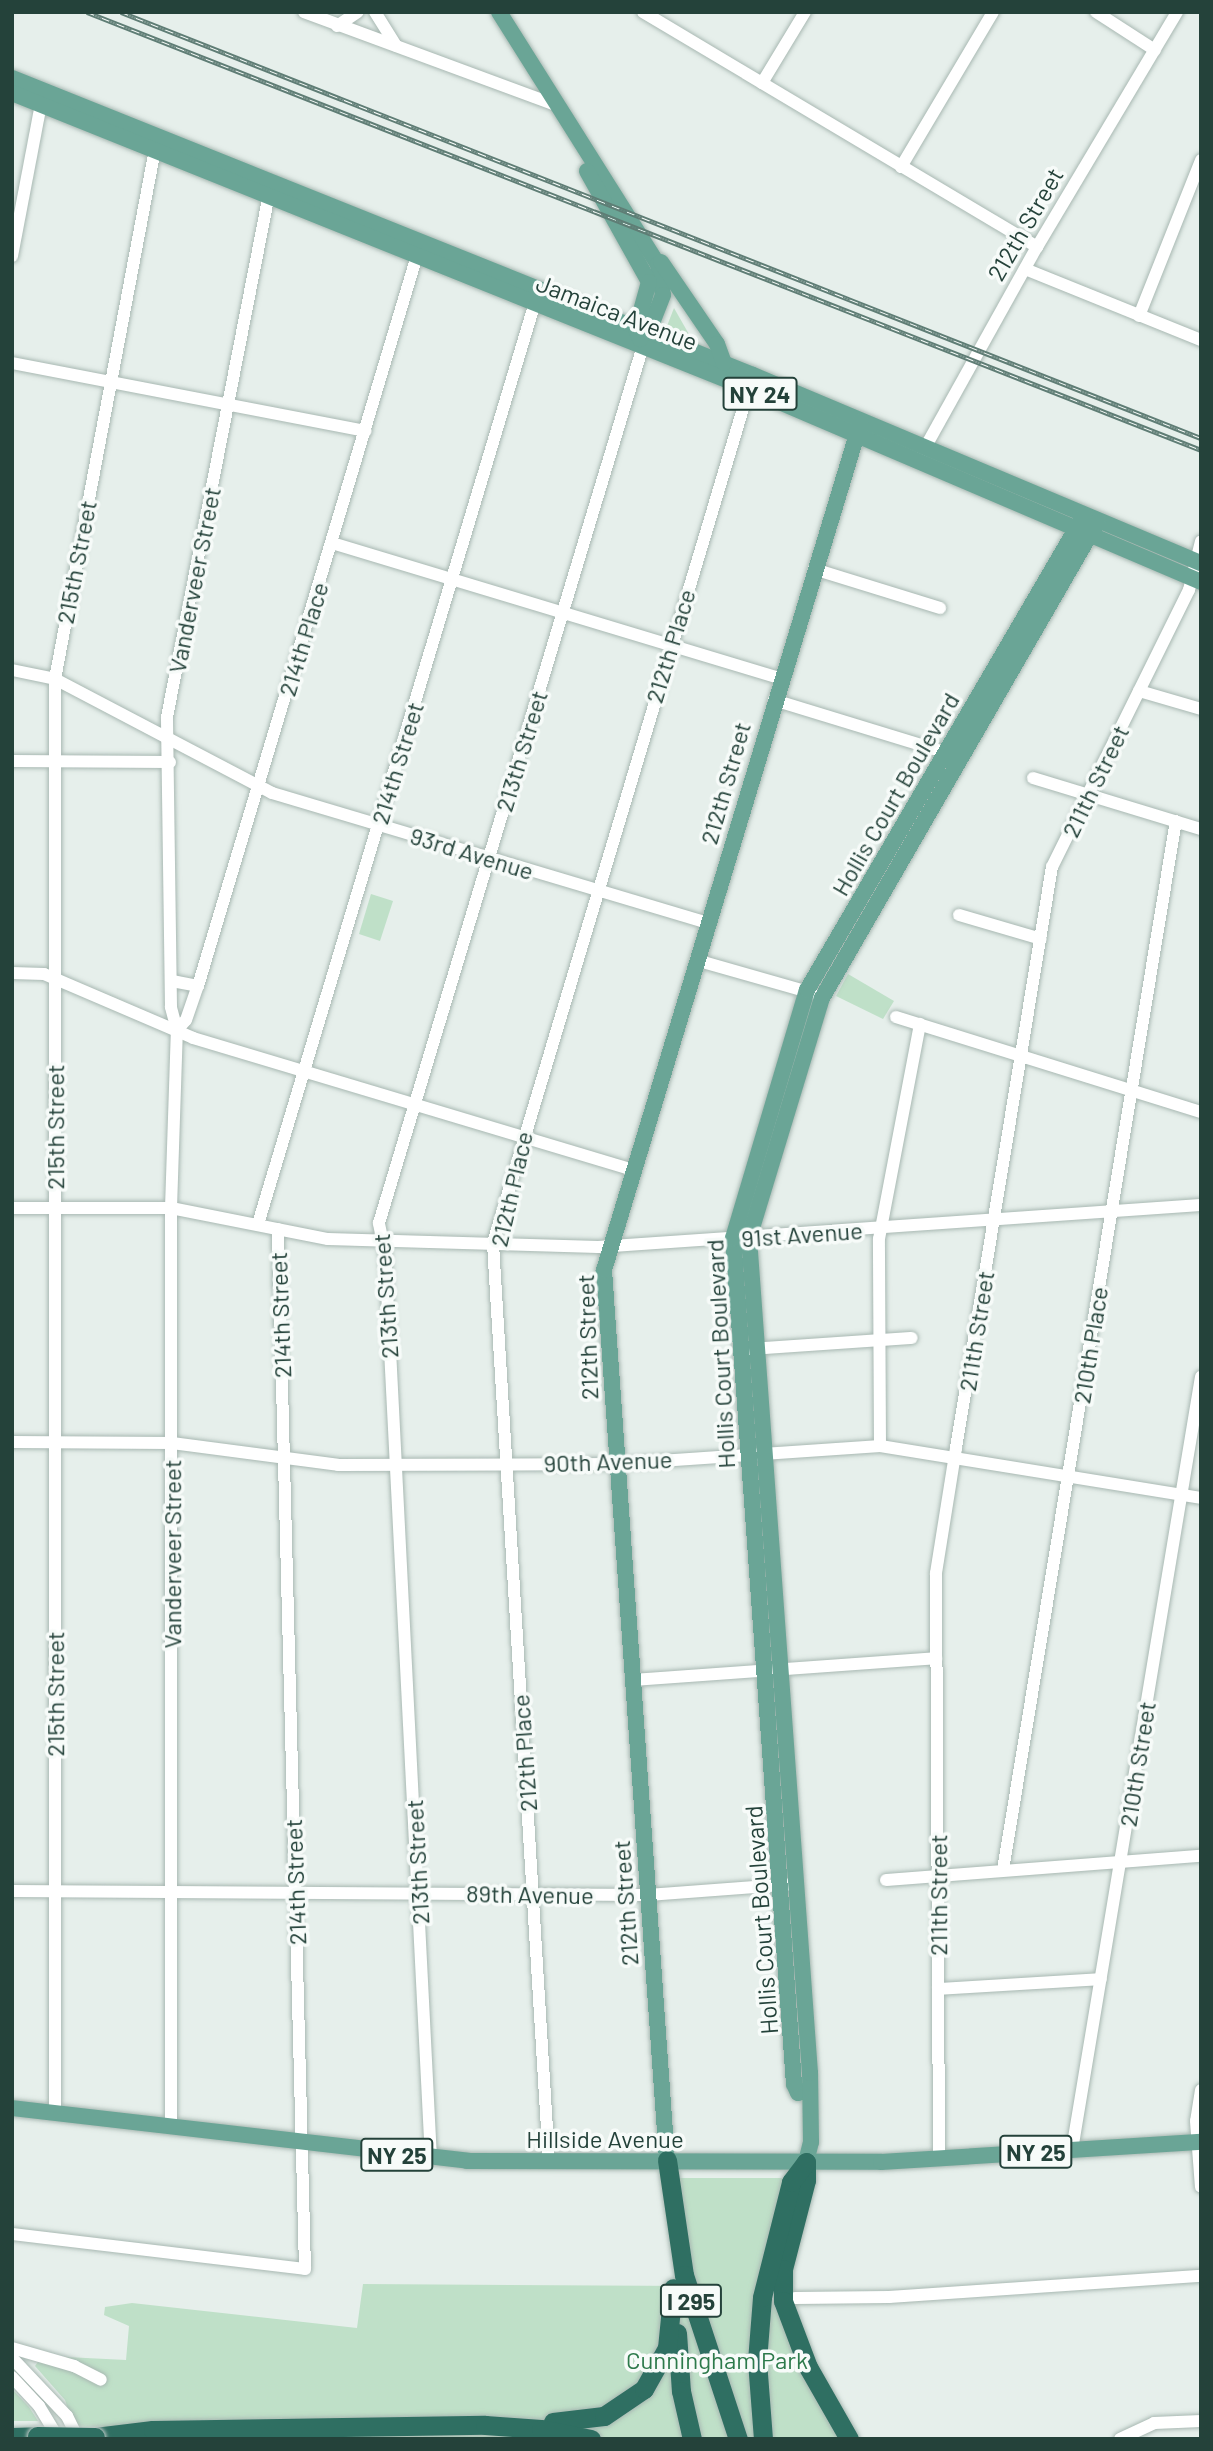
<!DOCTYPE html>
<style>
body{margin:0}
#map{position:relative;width:1213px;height:2451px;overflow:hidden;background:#e6efeb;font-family:Barlow,sans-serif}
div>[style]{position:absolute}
.green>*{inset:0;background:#bfe0c8}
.roads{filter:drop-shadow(0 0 2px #a8b8b2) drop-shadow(0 0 2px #a8b8b2)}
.minor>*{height:12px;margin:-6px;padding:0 6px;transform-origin:6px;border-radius:6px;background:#fff}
.major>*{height:16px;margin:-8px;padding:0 8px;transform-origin:8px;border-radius:8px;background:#6aa596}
.highway>*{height:19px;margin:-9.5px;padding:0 9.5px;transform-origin:9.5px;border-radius:9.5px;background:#2f6f62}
.rail>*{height:5px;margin-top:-2.5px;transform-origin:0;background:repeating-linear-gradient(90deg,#f7fbf9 0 8px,#5f7d75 0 16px);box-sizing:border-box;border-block:2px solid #5f7d75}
.bridges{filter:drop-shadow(0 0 2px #c2cac8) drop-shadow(0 0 2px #c2cac8)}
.highway-bridge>*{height:19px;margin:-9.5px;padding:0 9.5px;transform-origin:9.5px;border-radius:9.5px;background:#2f6f62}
span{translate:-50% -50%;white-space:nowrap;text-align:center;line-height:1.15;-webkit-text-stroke:7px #f7fbf9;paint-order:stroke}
.shield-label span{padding:2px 5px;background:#f7fbf9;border:2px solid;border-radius:5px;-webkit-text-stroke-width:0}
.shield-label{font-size:23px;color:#24423a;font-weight:700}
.street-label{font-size:24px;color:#24423a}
.park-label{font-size:24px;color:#2d7a4b}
.frame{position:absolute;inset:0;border:14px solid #24423a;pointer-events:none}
</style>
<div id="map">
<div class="green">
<i style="clip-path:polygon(674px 308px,690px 336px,667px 326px)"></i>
<i style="clip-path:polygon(371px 894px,393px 901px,380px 941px,359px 934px)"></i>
<i style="clip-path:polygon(848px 974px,894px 1001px,883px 1019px,836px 996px)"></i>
<i style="clip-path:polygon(679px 2178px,783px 2178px,777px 2291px,844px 2439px,78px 2439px,65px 2400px,35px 2366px,40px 2359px,66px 2368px,66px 2357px,126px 2360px,129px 2326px,104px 2315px,105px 2307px,132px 2303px,357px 2328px,363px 2284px,691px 2286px)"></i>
<i style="clip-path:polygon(12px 2389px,29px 2407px,38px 2421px,12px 2421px)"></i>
</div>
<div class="roads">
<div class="minor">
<i style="left:304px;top:12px;width:268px;rotate:20.3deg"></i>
<i style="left:375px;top:12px;width:40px;rotate:58deg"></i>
<i style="left:643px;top:12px;width:459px;rotate:30.8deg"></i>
<i style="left:1096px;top:12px;width:70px;rotate:32.8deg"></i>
<i style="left:337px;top:26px;width:25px;rotate:-34deg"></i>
<i style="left:762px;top:83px;width:83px;rotate:-58.8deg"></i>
<i style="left:901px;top:167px;width:180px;rotate:-59.3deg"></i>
<i style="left:12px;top:256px;width:161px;rotate:-79.2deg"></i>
<i style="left:1025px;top:269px;width:190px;rotate:22deg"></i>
<i style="left:1139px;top:316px;width:168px;rotate:-68.3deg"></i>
<i style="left:12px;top:363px;width:360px;rotate:10.9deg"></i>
<i style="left:921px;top:455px;width:238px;rotate:-60.9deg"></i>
<i style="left:1037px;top:247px;width:274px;rotate:-59.2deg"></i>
<i style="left:332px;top:543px;width:468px;rotate:16.8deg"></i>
<i style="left:814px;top:569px;width:132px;rotate:17.2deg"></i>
<i style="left:12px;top:670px;width:44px;rotate:11.8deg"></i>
<i style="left:55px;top:679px;width:245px;rotate:27.7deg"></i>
<i style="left:272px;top:793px;width:455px;rotate:16.6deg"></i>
<i style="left:1139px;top:691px;width:65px;rotate:16.2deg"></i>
<i style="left:774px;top:700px;width:188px;rotate:17deg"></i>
<i style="left:12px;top:761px;width:158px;rotate:0.4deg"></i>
<i style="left:1033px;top:778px;width:176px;rotate:16.9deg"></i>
<i style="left:959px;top:915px;width:85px;rotate:16.3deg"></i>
<i style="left:696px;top:960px;width:121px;rotate:15.9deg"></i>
<i style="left:12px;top:973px;width:32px;rotate:2deg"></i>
<i style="left:44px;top:974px;width:162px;rotate:23.2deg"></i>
<i style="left:193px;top:1038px;width:458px;rotate:16.7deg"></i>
<i style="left:172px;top:981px;width:26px;rotate:11deg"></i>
<i style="left:896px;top:1017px;width:319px;rotate:17.3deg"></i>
<i style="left:177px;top:1030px;width:13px;rotate:-48deg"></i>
<i style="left:186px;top:1020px;width:36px;rotate:-71deg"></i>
<i style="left:198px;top:986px;width:769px;rotate:-73.31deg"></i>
<i style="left:12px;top:1208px;width:159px"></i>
<i style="left:171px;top:1208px;width:160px;rotate:11.2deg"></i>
<i style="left:328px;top:1239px;width:270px;rotate:1.7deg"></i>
<i style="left:598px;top:1247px;width:604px;rotate:-3.98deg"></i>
<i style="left:258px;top:1224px;width:969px;rotate:-73.27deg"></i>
<i style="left:749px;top:1349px;width:163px;rotate:-3.9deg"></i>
<i style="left:12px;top:1442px;width:160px;rotate:0.4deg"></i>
<i style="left:172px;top:1443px;width:167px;rotate:7.5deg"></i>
<i style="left:338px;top:1465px;width:278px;rotate:-0.2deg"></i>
<i style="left:616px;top:1464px;width:265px;rotate:-3.9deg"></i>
<i style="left:880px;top:1446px;width:325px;rotate:9.2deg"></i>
<i style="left:880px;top:1446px;width:207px;rotate:-90.3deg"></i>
<i style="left:879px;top:1239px;width:219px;rotate:-79.2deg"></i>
<i style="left:632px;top:1680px;width:305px;rotate:-4.1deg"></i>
<i style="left:1003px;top:1870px;width:1063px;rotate:-80.64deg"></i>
<i style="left:886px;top:1880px;width:316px;rotate:-4.4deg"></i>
<i style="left:12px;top:1891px;width:636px;rotate:0.36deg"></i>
<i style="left:648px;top:1895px;width:147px;rotate:-4.3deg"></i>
<i style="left:938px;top:1989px;width:163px;rotate:-3.5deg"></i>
<i style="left:1201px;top:2090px;width:31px;rotate:99deg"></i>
<i style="left:1196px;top:2121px;width:66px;rotate:85.7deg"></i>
<i style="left:55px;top:2113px;width:1434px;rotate:-90deg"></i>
<i style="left:55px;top:679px;width:544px;rotate:-79.31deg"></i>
<i style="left:171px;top:2128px;width:920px;rotate:-90deg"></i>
<i style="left:171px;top:1208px;width:178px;rotate:-88.1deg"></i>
<i style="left:177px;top:1030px;width:24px;rotate:-105deg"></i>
<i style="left:171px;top:1007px;width:290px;rotate:-90.8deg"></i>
<i style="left:167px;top:717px;width:538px;rotate:-78.96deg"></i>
<i style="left:1072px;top:2150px;width:784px;rotate:-80.53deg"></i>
<i style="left:431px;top:2159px;width:908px;rotate:-92.9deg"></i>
<i style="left:385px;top:1252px;width:30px;rotate:-102deg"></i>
<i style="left:379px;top:1223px;width:916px;rotate:-73.25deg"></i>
<i style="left:939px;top:2159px;width:586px;rotate:-90.29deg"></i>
<i style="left:936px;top:1573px;width:127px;rotate:-80.9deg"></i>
<i style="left:956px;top:1448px;width:589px;rotate:-80.62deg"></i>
<i style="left:1052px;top:867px;width:309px;rotate:-63.7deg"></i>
<i style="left:1189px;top:590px;width:50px;rotate:-76.2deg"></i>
<i style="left:549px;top:2162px;width:921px;rotate:-93.49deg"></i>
<i style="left:493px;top:1243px;width:899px;rotate:-73.32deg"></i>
<i style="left:12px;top:2234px;width:295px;rotate:6.8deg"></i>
<i style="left:305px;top:2269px;width:1040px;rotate:-91.49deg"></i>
<i style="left:795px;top:2298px;width:94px;rotate:-0.6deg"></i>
<i style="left:889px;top:2297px;width:313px;rotate:-3.9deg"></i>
<i style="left:12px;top:2348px;width:65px;rotate:16.2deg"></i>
<i style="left:74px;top:2366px;width:30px;rotate:27deg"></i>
<i style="left:12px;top:2358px;width:80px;rotate:46.5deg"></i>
<i style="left:67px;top:2416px;width:25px;rotate:64deg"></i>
<i style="left:12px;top:2377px;width:40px;rotate:47deg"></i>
<i style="left:39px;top:2406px;width:39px;rotate:59deg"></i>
<i style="left:1120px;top:2439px;width:38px;rotate:-25deg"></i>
<i style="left:1154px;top:2423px;width:47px;rotate:-2.4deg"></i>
</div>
<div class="major">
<i style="left:499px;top:12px;width:298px;rotate:57.8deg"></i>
<i style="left:658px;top:264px;width:31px;rotate:81deg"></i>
<i style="left:663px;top:295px;width:49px;rotate:111.4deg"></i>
<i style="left:12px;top:78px;width:798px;rotate:21.84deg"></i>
<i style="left:753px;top:375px;width:486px;rotate:22.8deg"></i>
<i style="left:12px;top:93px;width:794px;rotate:21.88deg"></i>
<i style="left:749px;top:389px;width:491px;rotate:23.1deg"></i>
<i style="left:587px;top:171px;width:127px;rotate:60.8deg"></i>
<i style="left:649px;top:282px;width:49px;rotate:105.5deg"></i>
<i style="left:636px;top:329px;width:11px;rotate:68deg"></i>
<i style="left:661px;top:262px;width:99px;rotate:55.7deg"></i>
<i style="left:717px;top:344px;width:20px;rotate:70deg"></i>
<i style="left:809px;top:2090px;width:11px;rotate:165deg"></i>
<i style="left:798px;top:2093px;width:10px;rotate:-114deg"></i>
<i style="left:794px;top:2084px;width:848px;rotate:-94.12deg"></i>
<i style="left:733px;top:1238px;width:259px;rotate:-73.4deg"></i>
<i style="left:807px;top:990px;width:550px;rotate:-59.75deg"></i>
<i style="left:12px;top:2108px;width:458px;rotate:6.6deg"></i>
<i style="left:467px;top:2161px;width:414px;rotate:0.1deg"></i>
<i style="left:881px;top:2162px;width:321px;rotate:-3.6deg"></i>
<i style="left:667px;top:2160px;width:892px;rotate:-94.05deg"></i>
<i style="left:604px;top:1270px;width:887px;rotate:-73.16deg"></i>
<i style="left:806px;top:2162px;width:21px;rotate:-76deg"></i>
<i style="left:811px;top:2142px;width:69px;rotate:-90.8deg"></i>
<i style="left:810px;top:2073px;width:837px;rotate:-94.18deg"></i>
<i style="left:749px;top:1238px;width:251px;rotate:-73.1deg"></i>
<i style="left:822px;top:998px;width:551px;rotate:-59.95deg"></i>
</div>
<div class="highway">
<i style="left:667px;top:2160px;width:116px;rotate:81.6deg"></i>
<i style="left:684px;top:2275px;width:173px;rotate:71.8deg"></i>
<i style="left:806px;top:2162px;width:18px;rotate:90deg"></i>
<i style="left:806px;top:2180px;width:92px;rotate:104.5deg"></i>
<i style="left:783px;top:2269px;width:32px;rotate:90deg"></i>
<i style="left:783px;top:2301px;width:71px;rotate:69.3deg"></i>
<i style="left:808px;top:2367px;width:83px;rotate:60.3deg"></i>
<i style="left:677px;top:2333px;width:58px;rotate:86.1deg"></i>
<i style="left:681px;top:2391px;width:49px;rotate:77.1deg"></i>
<i style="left:553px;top:2422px;width:51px;rotate:-6.7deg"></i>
<i style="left:604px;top:2416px;width:48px;rotate:-34deg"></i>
<i style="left:644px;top:2389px;width:47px;rotate:-60.7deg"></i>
<i style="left:667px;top:2348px;width:60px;rotate:-84.3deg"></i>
<i style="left:12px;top:2437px;width:25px;rotate:-2deg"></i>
<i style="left:95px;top:2437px;width:58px;rotate:-6.9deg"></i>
<i style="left:153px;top:2430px;width:332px;rotate:-0.9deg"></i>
<i style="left:485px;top:2425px;width:56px;rotate:4.1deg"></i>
<i style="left:541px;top:2429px;width:51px;rotate:11.3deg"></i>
<i style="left:763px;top:2439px;width:78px;rotate:-94.4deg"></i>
<i style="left:757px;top:2361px;width:64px;rotate:-85.5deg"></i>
<i style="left:762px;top:2297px;width:119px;rotate:-75.8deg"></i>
<i style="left:791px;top:2182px;width:25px;rotate:-53deg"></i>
</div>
</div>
<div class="rail">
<i style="left:87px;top:12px;width:1197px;rotate:21.46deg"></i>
<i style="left:121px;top:12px;width:1161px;rotate:21.53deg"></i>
</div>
<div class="bridges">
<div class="highway-bridge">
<i style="left:37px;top:2436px;width:58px;rotate:1deg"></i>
</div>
</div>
<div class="shield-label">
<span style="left:760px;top:394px">NY 24</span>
<span style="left:1036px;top:2152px">NY 25</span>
<span style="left:397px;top:2155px">NY 25</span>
<span style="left:691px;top:2301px">I 295</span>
</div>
<div class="street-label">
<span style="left:1025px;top:224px;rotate:-60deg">212th Street</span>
<span style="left:617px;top:312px;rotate:21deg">Jamaica Avenue</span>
<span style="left:76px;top:562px;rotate:-79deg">215th Street</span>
<span style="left:194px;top:580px;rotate:-79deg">Vanderveer Street</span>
<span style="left:303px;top:639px;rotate:-73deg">214th Place</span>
<span style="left:670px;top:646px;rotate:-73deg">212th Place</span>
<span style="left:521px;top:751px;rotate:-73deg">213th Street</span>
<span style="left:397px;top:763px;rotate:-73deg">214th Street</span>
<span style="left:1095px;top:781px;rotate:-64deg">211th Street</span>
<span style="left:725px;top:783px;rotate:-74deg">212th Street</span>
<span style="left:895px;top:794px;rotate:-60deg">Hollis Court Boulevard</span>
<span style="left:472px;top:853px;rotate:17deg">93rd Avenue</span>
<span style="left:55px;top:1127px;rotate:-90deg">215th Street</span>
<span style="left:511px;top:1189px;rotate:-77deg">212th Place</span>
<span style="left:802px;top:1234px;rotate:-4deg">91st Avenue</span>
<span style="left:385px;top:1296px;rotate:-94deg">213th Street</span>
<span style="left:280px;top:1315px;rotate:-92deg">214th Street</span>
<span style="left:976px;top:1331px;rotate:-81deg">211th Street</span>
<span style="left:587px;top:1337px;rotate:-92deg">212th Street</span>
<span style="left:1090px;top:1345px;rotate:-81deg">210th Place</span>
<span style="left:720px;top:1354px;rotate:-93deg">Hollis Court Boulevard</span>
<span style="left:608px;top:1461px;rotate:-2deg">90th Avenue</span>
<span style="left:172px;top:1554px;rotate:-90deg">Vanderveer Street</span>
<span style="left:55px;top:1694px;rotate:-90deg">215th Street</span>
<span style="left:524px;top:1753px;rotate:-94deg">212th Place</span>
<span style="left:1137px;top:1764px;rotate:-81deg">210th Street</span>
<span style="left:417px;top:1862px;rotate:-93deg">213th Street</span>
<span style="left:295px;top:1882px;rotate:-92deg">214th Street</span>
<span style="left:530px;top:1894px;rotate:1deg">89th Avenue</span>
<span style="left:938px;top:1895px;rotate:-90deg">211th Street</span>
<span style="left:625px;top:1903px;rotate:-94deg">212th Street</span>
<span style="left:761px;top:1920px;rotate:-94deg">Hollis Court Boulevard</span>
<span style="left:605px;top:2139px">Hillside Avenue</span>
</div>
<div class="park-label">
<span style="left:717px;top:2360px">Cunningham Park</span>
</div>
<div class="frame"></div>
</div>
